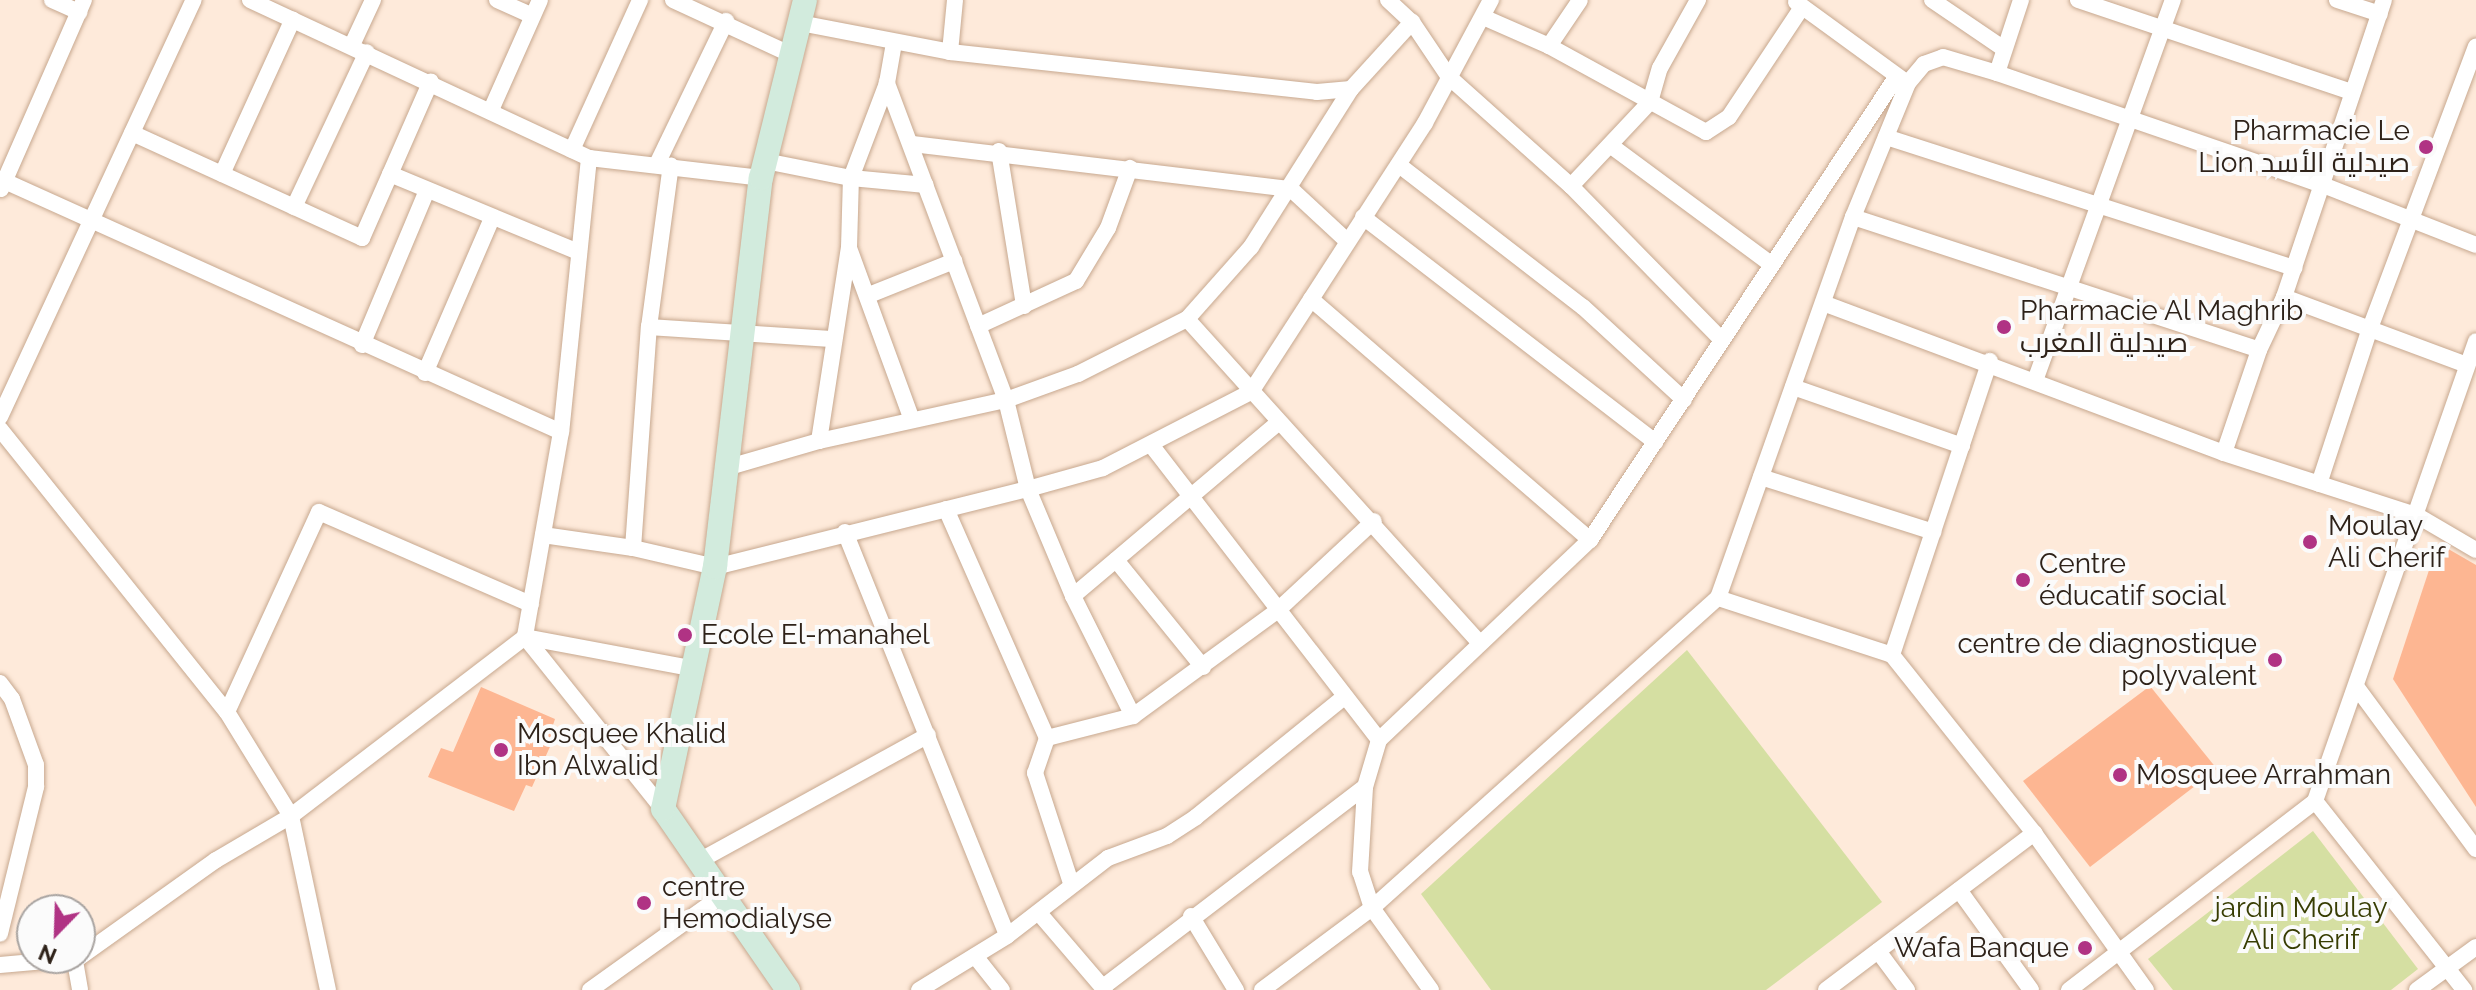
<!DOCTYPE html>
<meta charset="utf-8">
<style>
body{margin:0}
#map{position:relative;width:2476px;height:990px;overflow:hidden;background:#feeada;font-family:Raleway,Cairo,sans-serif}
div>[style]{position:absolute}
.green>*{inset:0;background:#d5dfa2}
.building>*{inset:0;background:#fdb692}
.roads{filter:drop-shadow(0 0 2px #c7a88f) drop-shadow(0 0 2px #c7a88f)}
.street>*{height:16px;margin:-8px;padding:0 8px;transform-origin:8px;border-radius:8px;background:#fff}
.secondary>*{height:24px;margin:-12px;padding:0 12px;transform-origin:12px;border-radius:12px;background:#d2ebdd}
.dots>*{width:22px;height:22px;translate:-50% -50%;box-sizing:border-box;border:4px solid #fbfbfb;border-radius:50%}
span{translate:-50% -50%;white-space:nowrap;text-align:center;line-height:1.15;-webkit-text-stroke:8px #fbfbfb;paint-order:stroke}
.poi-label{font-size:28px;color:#2e2219}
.right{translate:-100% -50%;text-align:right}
.left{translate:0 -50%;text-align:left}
.park-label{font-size:28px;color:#383d03}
.north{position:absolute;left:16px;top:894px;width:80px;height:80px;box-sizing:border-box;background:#fbfbfb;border:2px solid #a9a4a1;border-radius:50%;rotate:203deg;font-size:22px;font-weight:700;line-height:32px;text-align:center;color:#2e2219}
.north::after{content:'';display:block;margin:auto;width:28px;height:36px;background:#b03384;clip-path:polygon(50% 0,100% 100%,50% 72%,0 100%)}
</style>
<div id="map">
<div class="green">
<i style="clip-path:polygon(1687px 650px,1882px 902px,1766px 990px,1491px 990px,1421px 894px)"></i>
<i style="clip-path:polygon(2313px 831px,2418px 969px,2391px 990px,2173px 990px,2148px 959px)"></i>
</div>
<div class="building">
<i style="clip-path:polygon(2438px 543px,2476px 565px,2476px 807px,2393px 679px)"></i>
<i style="clip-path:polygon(2150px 686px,2217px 769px,2090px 867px,2023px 781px)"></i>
<i style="clip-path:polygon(481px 687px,555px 719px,552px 728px,557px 731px,532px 787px,526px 785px,514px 811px,428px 777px,441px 748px,453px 752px)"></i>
</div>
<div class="roads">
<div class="street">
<i style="left:52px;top:0;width:30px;rotate:24deg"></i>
<i style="left:250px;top:0;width:374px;rotate:25deg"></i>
<i style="left:589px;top:158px;width:275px;rotate:95.8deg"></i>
<i style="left:561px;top:432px;width:208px;rotate:100deg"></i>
<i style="left:525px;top:637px;width:221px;rotate:51.3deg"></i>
<i style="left:497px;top:0;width:39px;rotate:24deg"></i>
<i style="left:673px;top:0;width:131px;rotate:24.8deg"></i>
<i style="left:1388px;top:0;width:33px;rotate:43deg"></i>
<i style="left:1412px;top:22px;width:66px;rotate:56.1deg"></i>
<i style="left:1449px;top:77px;width:164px;rotate:41.8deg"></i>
<i style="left:1571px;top:186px;width:214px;rotate:45.6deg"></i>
<i style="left:1932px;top:0;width:87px;rotate:34.2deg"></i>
<i style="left:2078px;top:0;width:289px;rotate:18.6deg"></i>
<i style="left:2337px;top:0;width:45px;rotate:18deg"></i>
<i style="left:1796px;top:2px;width:132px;rotate:36.1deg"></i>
<i style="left:1483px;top:17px;width:72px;rotate:23.7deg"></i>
<i style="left:1549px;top:46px;width:179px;rotate:28.7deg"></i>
<i style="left:1706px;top:132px;width:27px;rotate:-33deg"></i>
<i style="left:1729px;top:117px;width:132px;rotate:-56.4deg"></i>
<i style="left:800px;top:23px;width:153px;rotate:10.9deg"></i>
<i style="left:950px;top:52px;width:369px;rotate:6.2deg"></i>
<i style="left:1317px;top:92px;width:34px;rotate:-5deg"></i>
<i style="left:1351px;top:89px;width:91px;rotate:-47.7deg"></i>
<i style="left:352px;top:45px;width:50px;rotate:-65deg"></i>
<i style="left:1549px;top:46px;width:55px;rotate:-56deg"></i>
<i style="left:950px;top:52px;width:52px;rotate:-84.5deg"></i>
<i style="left:1997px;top:73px;width:345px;rotate:19deg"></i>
<i style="left:2323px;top:185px;width:164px;rotate:21.4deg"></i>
<i style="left:491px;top:110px;width:120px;rotate:-66deg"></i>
<i style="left:132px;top:133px;width:253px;rotate:24.5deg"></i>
<i style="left:362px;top:238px;width:171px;rotate:-66.3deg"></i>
<i style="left:1886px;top:137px;width:429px;rotate:17.8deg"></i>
<i style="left:912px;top:144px;width:382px;rotate:6.8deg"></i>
<i style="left:1291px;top:189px;width:76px;rotate:42.9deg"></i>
<i style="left:1610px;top:145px;width:200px;rotate:36.5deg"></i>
<i style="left:572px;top:150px;width:165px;rotate:-65.6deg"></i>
<i style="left:999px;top:151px;width:157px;rotate:80.8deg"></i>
<i style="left:589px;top:158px;width:173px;rotate:6.6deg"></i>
<i style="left:765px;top:161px;width:88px;rotate:11.2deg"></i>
<i style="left:851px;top:178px;width:75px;rotate:5.3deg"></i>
<i style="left:657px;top:164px;width:159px;rotate:-64.2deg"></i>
<i style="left:1399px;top:165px;width:232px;rotate:37.7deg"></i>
<i style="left:1583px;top:307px;width:137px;rotate:42.6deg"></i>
<i style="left:222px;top:174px;width:170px;rotate:-65.4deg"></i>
<i style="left:390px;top:174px;width:201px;rotate:22.5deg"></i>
<i style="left:0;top:179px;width:615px;rotate:24.27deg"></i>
<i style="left:1571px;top:186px;width:115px;rotate:-46.8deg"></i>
<i style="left:1650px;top:102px;width:35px;rotate:-74deg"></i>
<i style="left:1660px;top:68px;width:78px;rotate:-60.8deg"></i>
<i style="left:1px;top:189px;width:206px;rotate:-66.3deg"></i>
<i style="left:294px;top:207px;width:171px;rotate:-64.8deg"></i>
<i style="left:1363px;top:217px;width:369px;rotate:37.6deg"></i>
<i style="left:1853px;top:217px;width:427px;rotate:18.1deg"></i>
<i style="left:849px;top:248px;width:183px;rotate:69.9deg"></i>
<i style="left:869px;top:295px;width:92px;rotate:-21.8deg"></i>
<i style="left:2284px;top:297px;width:195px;rotate:20.4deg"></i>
<i style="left:1311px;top:299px;width:369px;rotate:40.8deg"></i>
<i style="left:1823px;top:303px;width:428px;rotate:20.5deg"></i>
<i style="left:2224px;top:453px;width:202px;rotate:17.9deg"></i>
<i style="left:2416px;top:515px;width:69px;rotate:30.3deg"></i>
<i style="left:1187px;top:319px;width:437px;rotate:47.9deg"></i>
<i style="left:978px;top:326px;width:108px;rotate:-24.7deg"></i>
<i style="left:1076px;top:281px;width:62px;rotate:-58.9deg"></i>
<i style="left:1108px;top:228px;width:64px;rotate:-69.9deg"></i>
<i style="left:649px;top:327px;width:182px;rotate:3.8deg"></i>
<i style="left:362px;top:345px;width:168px;rotate:-67.2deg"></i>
<i style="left:425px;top:373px;width:169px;rotate:-66.6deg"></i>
<i style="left:2036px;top:378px;width:402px;rotate:-70.1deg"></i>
<i style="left:1793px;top:387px;width:179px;rotate:19.2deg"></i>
<i style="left:0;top:417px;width:460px;rotate:-65.1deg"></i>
<i style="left:0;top:429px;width:363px;rotate:51.3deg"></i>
<i style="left:227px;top:712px;width:122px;rotate:58.4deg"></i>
<i style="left:291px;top:816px;width:178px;rotate:78deg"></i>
<i style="left:819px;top:441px;width:195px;rotate:-81.2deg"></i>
<i style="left:849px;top:248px;width:70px;rotate:-88.4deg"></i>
<i style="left:851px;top:178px;width:102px;rotate:-69.2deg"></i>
<i style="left:887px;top:83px;width:41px;rotate:-80.1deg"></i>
<i style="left:1152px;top:446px;width:371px;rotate:52.3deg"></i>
<i style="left:2224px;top:453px;width:109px;rotate:-71.2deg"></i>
<i style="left:2259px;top:350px;width:59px;rotate:-64.7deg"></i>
<i style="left:2284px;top:297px;width:313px;rotate:-71.4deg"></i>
<i style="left:729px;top:467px;width:94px;rotate:-16.1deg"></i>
<i style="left:819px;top:441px;width:191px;rotate:-12.4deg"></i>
<i style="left:1006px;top:400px;width:77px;rotate:-19.9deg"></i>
<i style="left:1078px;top:374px;width:122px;rotate:-26.8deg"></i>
<i style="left:1187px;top:319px;width:96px;rotate:-48.4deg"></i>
<i style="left:1251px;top:247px;width:187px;rotate:-57.7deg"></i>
<i style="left:1761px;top:477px;width:181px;rotate:17.7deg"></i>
<i style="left:2319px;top:484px;width:161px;rotate:-71.9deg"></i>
<i style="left:2369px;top:331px;width:304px;rotate:-69.4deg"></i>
<i style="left:946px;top:509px;width:250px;rotate:66.2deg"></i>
<i style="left:845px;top:532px;width:435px;rotate:68.1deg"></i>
<i style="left:543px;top:535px;width:91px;rotate:8.2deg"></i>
<i style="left:633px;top:548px;width:84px;rotate:13deg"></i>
<i style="left:715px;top:567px;width:323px;rotate:-14deg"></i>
<i style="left:1028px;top:489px;width:92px;rotate:-103.9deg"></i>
<i style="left:1006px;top:400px;width:339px;rotate:-110.6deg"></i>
<i style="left:633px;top:548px;width:222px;rotate:-85.9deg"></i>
<i style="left:649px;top:327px;width:163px;rotate:-82.3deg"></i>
<i style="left:1116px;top:560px;width:138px;rotate:50.9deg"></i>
<i style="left:1073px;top:596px;width:268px;rotate:-40.2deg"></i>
<i style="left:1718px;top:598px;width:183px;rotate:18.1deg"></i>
<i style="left:1892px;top:655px;width:228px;rotate:51.4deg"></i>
<i style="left:2034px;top:833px;width:193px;rotate:54.5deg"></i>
<i style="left:1892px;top:655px;width:310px;rotate:-71.6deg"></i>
<i style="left:0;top:683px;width:20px;rotate:53deg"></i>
<i style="left:12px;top:699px;width:70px;rotate:70deg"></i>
<i style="left:36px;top:765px;width:22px;rotate:90deg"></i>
<i style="left:36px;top:787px;width:151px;rotate:103.8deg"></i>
<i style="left:2358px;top:689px;width:199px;rotate:53.6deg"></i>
<i style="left:227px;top:712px;width:220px;rotate:-65.3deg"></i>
<i style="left:319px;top:512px;width:231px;rotate:23.5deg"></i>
<i style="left:1133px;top:716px;width:134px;rotate:-116.6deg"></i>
<i style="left:1073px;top:596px;width:116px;rotate:-112.8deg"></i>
<i style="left:1028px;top:489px;width:78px;rotate:-15.6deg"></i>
<i style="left:1103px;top:468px;width:166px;rotate:-27.2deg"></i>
<i style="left:1251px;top:392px;width:320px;rotate:-57.1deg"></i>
<i style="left:1425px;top:123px;width:140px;rotate:-61.8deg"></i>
<i style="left:2315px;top:801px;width:241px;rotate:51.7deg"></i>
<i style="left:701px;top:860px;width:259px;rotate:-28.8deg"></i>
<i style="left:1071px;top:883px;width:116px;rotate:-108.1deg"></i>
<i style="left:1035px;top:773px;width:37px;rotate:-71deg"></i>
<i style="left:1047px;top:738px;width:89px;rotate:-14.3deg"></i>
<i style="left:1133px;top:716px;width:178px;rotate:-36.1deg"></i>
<i style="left:1277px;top:611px;width:132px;rotate:-42.9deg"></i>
<i style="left:1959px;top:890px;width:123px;rotate:54.2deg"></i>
<i style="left:1039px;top:913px;width:101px;rotate:49.4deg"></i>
<i style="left:1191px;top:916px;width:87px;rotate:58.7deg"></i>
<i style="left:1878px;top:951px;width:49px;rotate:53.4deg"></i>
<i style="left:975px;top:956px;width:43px;rotate:51.5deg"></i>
<i style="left:80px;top:957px;width:167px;rotate:-35.5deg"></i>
<i style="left:216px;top:860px;width:87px;rotate:-30.4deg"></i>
<i style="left:291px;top:816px;width:295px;rotate:-37.4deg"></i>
<i style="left:525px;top:637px;width:169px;rotate:10.6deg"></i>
<i style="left:75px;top:961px;width:29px;rotate:80deg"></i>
<i style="left:0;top:965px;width:79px;rotate:-5.1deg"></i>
<i style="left:1103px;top:987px;width:330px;rotate:-37.4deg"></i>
<i style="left:590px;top:990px;width:165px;rotate:-35.6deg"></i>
<i style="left:919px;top:990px;width:103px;rotate:-31.5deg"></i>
<i style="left:1007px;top:936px;width:128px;rotate:-37.7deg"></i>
<i style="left:1108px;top:858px;width:63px;rotate:-20.4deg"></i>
<i style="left:1167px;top:836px;width:35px;rotate:-33deg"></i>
<i style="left:1196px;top:817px;width:189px;rotate:-39deg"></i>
<i style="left:1262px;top:990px;width:137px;rotate:-36.7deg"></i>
<i style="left:1372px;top:908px;width:465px;rotate:-41.9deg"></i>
<i style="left:1718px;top:598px;width:404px;rotate:-70.5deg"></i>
<i style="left:1853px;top:217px;width:145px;rotate:-67.7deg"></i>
<i style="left:1908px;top:83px;width:25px;rotate:-50deg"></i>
<i style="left:1924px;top:64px;width:20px;rotate:-20deg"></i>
<i style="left:1943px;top:57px;width:56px;rotate:16.5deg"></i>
<i style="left:1997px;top:73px;width:77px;rotate:-71.8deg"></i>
<i style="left:1431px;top:990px;width:101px;rotate:-125.7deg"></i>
<i style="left:1372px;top:908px;width:38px;rotate:-108deg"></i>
<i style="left:1360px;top:872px;width:85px;rotate:-86.6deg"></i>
<i style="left:1365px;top:787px;width:49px;rotate:-73.4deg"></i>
<i style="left:1379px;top:740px;width:291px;rotate:-43.5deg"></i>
<i style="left:1590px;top:540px;width:556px;rotate:-56.51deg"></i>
<i style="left:1826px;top:990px;width:261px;rotate:-37deg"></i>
<i style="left:2069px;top:990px;width:310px;rotate:-37.5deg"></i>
<i style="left:2315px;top:801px;width:487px;rotate:-70.7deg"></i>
<i style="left:2417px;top:990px;width:73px;rotate:-36.1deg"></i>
</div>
<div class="secondary">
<i style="left:788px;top:990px;width:220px;rotate:-124.6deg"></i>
<i style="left:663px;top:809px;width:248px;rotate:-77.9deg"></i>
<i style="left:715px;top:567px;width:392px;rotate:-83.3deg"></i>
<i style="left:761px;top:178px;width:183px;rotate:-76.1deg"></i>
</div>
</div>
<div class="dots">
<i style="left:2426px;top:147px;background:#b03384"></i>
<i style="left:2004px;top:327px;background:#b03384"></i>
<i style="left:2310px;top:542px;background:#b03384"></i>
<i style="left:2023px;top:580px;background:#b03384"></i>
<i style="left:685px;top:635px;background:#b03384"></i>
<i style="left:2275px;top:660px;background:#b03384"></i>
<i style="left:501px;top:750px;background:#b03384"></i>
<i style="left:2120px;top:775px;background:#b03384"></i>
<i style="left:644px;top:903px;background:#b03384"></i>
<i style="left:2085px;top:948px;background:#b03384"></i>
</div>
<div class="poi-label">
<span class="right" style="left:2410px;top:147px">Pharmacie Le<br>Lion صيدلية الأسد</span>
<span class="left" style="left:2020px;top:327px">Pharmacie Al Maghrib<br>صيدلية المغرب</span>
<span class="left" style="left:2328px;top:542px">Moulay<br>Ali Cherif</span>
<span class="left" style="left:2039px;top:580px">Centre<br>éducatif social</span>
<span class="left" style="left:701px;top:635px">Ecole El-manahel</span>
<span class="right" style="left:2257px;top:660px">centre de diagnostique<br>polyvalent</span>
<span class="left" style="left:517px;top:750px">Mosquee Khalid<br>Ibn Alwalid</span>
<span class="left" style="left:2136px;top:775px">Mosquee Arrahman</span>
<span class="left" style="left:662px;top:903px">centre<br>Hemodialyse</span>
<span class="right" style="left:2069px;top:948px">Wafa Banque</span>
</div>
<div class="park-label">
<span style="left:2301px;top:924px">jardin Moulay<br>Ali Cherif</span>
</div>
<div class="north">N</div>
</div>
